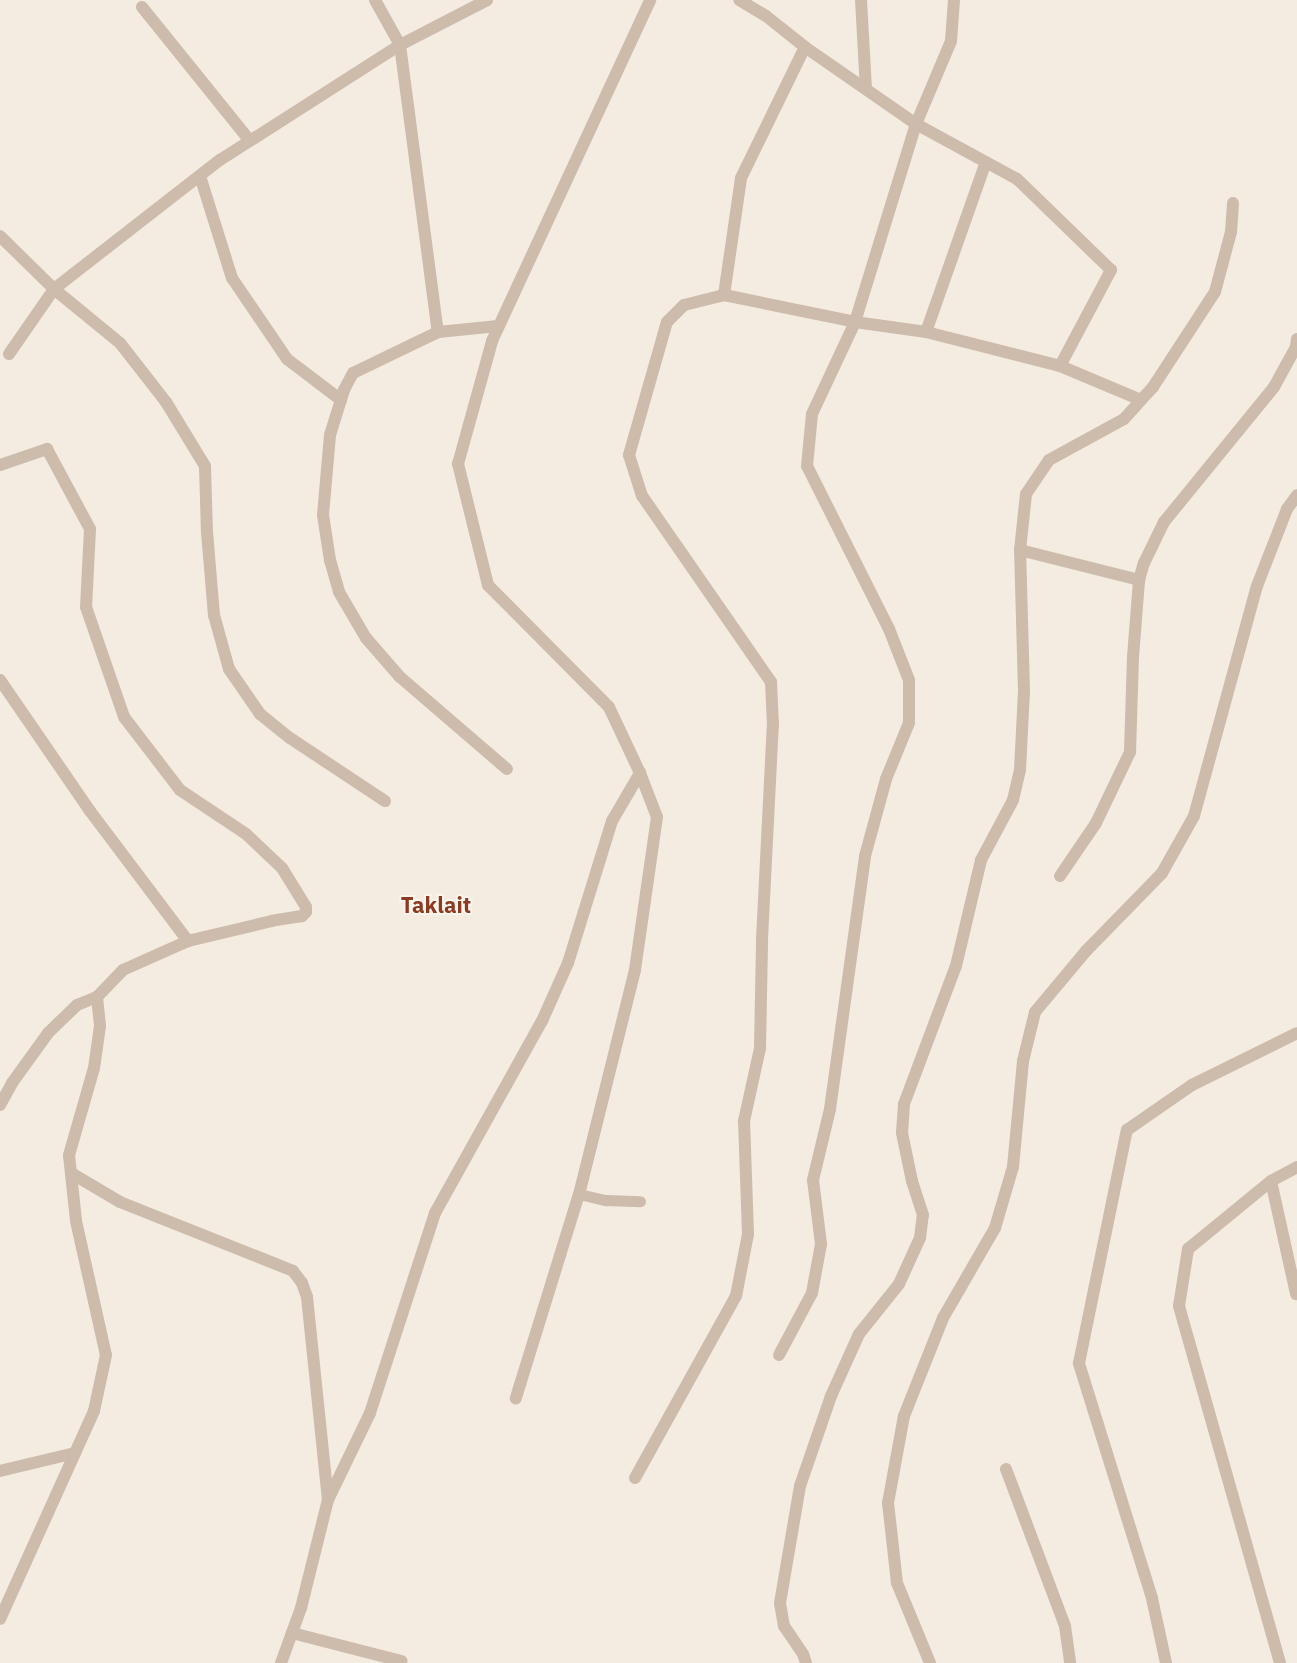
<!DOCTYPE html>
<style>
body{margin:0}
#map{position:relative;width:1297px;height:1663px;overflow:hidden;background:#f4ebe1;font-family:"IBM Plex Sans",sans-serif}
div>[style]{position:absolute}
.service>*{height:11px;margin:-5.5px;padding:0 5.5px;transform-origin:5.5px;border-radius:5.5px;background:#cdbbac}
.minor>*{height:12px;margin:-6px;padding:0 6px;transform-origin:6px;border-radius:6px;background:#cdbbac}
span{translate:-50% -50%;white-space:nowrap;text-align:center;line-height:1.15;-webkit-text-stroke:4px #fbf5ee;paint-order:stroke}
.district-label{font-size:22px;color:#8c3b22;font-weight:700}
</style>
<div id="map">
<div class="service">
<i style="left:579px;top:1194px;width:28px;rotate:13deg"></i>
<i style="left:606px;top:1200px;width:34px;rotate:2deg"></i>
</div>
<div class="minor">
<i style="left:375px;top:0;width:51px;rotate:60.9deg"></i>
<i style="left:400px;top:45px;width:290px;rotate:82.5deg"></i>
<i style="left:861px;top:0;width:89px;rotate:86.8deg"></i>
<i style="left:142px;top:7px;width:172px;rotate:51.1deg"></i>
<i style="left:200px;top:176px;width:107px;rotate:72.6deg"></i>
<i style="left:232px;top:278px;width:98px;rotate:55.8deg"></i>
<i style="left:287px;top:359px;width:68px;rotate:37.2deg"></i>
<i style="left:0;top:236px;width:76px;rotate:44.5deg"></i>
<i style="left:54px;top:289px;width:85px;rotate:39.3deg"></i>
<i style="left:120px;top:343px;width:75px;rotate:52.1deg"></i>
<i style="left:166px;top:402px;width:75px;rotate:58.6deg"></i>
<i style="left:205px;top:466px;width:66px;rotate:88.3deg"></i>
<i style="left:207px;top:532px;width:83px;rotate:85.2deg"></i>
<i style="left:214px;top:615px;width:56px;rotate:74.5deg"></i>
<i style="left:229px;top:669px;width:55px;rotate:55.4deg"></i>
<i style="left:260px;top:714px;width:38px;rotate:39deg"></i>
<i style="left:290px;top:738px;width:114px;rotate:33.6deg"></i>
<i style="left:724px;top:295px;width:118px;rotate:-81.7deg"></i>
<i style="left:741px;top:178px;width:146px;rotate:-64deg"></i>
<i style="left:498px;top:326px;width:60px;rotate:174.3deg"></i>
<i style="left:438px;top:332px;width:94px;rotate:154.2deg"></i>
<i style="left:353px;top:373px;width:19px;rotate:118deg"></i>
<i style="left:344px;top:390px;width:47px;rotate:107.3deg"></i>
<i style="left:330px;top:435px;width:80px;rotate:95deg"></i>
<i style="left:323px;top:515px;width:46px;rotate:81.2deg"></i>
<i style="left:330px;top:560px;width:33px;rotate:74deg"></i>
<i style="left:339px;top:592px;width:53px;rotate:59.6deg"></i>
<i style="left:366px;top:638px;width:52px;rotate:48.9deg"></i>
<i style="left:400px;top:677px;width:141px;rotate:40.7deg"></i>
<i style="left:926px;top:332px;width:180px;rotate:-70.6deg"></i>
<i style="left:9px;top:354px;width:79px;rotate:-55.3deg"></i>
<i style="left:54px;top:289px;width:210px;rotate:-37.9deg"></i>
<i style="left:220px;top:160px;width:214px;rotate:-32.6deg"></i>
<i style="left:400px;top:45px;width:98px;rotate:-27.3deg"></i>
<i style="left:1141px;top:400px;width:18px;rotate:-47deg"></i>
<i style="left:1153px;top:387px;width:113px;rotate:-56.9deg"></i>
<i style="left:1215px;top:292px;width:62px;rotate:-75.1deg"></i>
<i style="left:1231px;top:232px;width:29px;rotate:-86deg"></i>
<i style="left:0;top:465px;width:50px;rotate:-18.8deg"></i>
<i style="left:47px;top:449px;width:91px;rotate:61.7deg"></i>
<i style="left:90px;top:529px;width:78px;rotate:92.9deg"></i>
<i style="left:86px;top:607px;width:116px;rotate:70.9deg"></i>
<i style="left:124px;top:717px;width:92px;rotate:52.5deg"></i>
<i style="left:180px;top:790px;width:79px;rotate:33.7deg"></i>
<i style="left:246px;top:834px;width:50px;rotate:43.4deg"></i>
<i style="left:282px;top:868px;width:46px;rotate:58.4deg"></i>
<i style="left:306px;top:907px;width:5px;rotate:90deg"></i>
<i style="left:306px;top:912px;width:6px;rotate:135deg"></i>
<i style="left:302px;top:916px;width:30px;rotate:171deg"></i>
<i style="left:272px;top:921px;width:86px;rotate:166.6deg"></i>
<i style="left:188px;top:941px;width:71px;rotate:156deg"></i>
<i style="left:123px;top:970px;width:37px;rotate:134deg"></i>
<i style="left:1020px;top:550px;width:123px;rotate:14.1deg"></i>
<i style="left:0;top:680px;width:159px;rotate:55.5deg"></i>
<i style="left:90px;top:811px;width:163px;rotate:53deg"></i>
<i style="left:640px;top:773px;width:73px;rotate:-115.2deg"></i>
<i style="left:609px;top:707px;width:172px;rotate:-134.8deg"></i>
<i style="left:488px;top:585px;width:125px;rotate:-103.9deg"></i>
<i style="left:458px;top:464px;width:128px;rotate:-74.5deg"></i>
<i style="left:492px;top:341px;width:376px;rotate:-65.1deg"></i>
<i style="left:1060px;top:876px;width:64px;rotate:-55.8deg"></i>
<i style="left:1096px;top:823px;width:79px;rotate:-64.4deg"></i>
<i style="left:1130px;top:752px;width:95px;rotate:-88.2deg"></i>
<i style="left:1133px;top:657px;width:77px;rotate:-85.5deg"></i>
<i style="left:1139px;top:580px;width:18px;rotate:-74deg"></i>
<i style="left:1144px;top:563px;width:46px;rotate:-64deg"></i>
<i style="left:1164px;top:522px;width:174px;rotate:-50.8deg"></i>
<i style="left:1274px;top:387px;width:46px;rotate:-61.2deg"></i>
<i style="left:1296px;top:347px;width:8px;rotate:-83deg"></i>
<i style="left:0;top:1105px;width:25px;rotate:-61deg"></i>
<i style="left:12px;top:1083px;width:62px;rotate:-54.2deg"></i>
<i style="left:48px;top:1033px;width:40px;rotate:-44deg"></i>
<i style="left:77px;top:1005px;width:22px;rotate:-22deg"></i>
<i style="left:97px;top:997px;width:29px;rotate:84deg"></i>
<i style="left:100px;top:1026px;width:42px;rotate:98.1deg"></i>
<i style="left:94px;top:1068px;width:91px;rotate:106deg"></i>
<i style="left:69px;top:1155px;width:66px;rotate:83.9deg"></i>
<i style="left:76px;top:1221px;width:137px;rotate:77.4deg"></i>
<i style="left:106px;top:1355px;width:57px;rotate:102.1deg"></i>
<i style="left:94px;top:1411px;width:228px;rotate:114.3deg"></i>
<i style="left:71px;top:1173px;width:57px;rotate:30.6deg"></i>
<i style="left:120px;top:1202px;width:186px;rotate:21.7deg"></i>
<i style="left:293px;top:1271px;width:15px;rotate:53deg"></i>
<i style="left:302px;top:1283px;width:15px;rotate:70deg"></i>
<i style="left:307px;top:1297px;width:204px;rotate:84.1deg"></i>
<i style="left:1271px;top:1181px;width:116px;rotate:77.5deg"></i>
<i style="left:779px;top:1355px;width:70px;rotate:-62deg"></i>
<i style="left:812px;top:1293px;width:50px;rotate:-79.6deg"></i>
<i style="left:821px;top:1244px;width:64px;rotate:-97.1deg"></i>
<i style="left:813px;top:1180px;width:73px;rotate:-76.5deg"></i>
<i style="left:830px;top:1109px;width:255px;rotate:-82.1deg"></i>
<i style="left:865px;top:856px;width:80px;rotate:-74.7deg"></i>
<i style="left:886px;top:779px;width:61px;rotate:-67.7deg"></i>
<i style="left:909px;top:723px;width:43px;rotate:-90deg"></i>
<i style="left:909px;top:680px;width:55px;rotate:-111.4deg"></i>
<i style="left:889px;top:629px;width:182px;rotate:-116.7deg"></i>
<i style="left:807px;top:466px;width:52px;rotate:-84.5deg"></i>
<i style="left:812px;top:414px;width:102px;rotate:-64.9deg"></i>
<i style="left:855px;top:322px;width:207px;rotate:-72.9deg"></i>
<i style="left:916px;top:124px;width:90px;rotate:-67.1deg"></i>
<i style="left:951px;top:41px;width:41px;rotate:-85.8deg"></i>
<i style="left:1006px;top:1469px;width:168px;rotate:69.4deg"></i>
<i style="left:1065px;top:1626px;width:37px;rotate:82deg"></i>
<i style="left:0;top:1471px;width:77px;rotate:-13.5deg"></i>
<i style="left:635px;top:1478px;width:208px;rotate:-61deg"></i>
<i style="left:736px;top:1296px;width:63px;rotate:-79deg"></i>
<i style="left:748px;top:1234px;width:113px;rotate:-92deg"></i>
<i style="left:744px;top:1121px;width:75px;rotate:-77.6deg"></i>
<i style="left:760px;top:1048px;width:109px;rotate:-88.9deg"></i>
<i style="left:762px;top:939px;width:214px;rotate:-87.1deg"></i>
<i style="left:773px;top:725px;width:43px;rotate:-92.7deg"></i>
<i style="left:771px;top:682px;width:226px;rotate:-124.7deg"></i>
<i style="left:642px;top:496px;width:43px;rotate:-107.6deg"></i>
<i style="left:629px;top:455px;width:138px;rotate:-74.1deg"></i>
<i style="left:667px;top:322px;width:24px;rotate:-45deg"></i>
<i style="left:684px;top:305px;width:41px;rotate:-14deg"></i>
<i style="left:724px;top:295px;width:134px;rotate:11.6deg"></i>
<i style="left:855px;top:322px;width:72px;rotate:8deg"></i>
<i style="left:926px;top:332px;width:138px;rotate:14.2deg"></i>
<i style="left:1060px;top:366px;width:109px;rotate:-62deg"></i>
<i style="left:1111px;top:270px;width:131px;rotate:-135.9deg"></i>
<i style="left:1017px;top:179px;width:115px;rotate:-151.4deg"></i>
<i style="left:916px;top:124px;width:135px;rotate:-145.3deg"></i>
<i style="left:805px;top:47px;width:50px;rotate:-141.5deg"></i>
<i style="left:766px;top:16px;width:31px;rotate:-149deg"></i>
<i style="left:292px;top:1633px;width:113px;rotate:14.4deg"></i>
<i style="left:401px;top:1661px;width:2px;rotate:117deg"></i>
<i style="left:281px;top:1663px;width:59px;rotate:-70deg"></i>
<i style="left:301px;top:1608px;width:111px;rotate:-76deg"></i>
<i style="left:328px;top:1500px;width:97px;rotate:-64.2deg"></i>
<i style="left:370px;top:1413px;width:210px;rotate:-72deg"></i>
<i style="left:435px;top:1213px;width:220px;rotate:-60.9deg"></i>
<i style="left:542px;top:1021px;width:64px;rotate:-65.9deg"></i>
<i style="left:568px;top:963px;width:149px;rotate:-72.8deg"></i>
<i style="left:612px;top:821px;width:56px;rotate:-59.7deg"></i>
<i style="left:640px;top:773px;width:47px;rotate:68.9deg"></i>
<i style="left:657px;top:817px;width:155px;rotate:98.2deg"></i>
<i style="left:635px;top:970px;width:231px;rotate:104deg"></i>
<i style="left:579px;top:1194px;width:214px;rotate:107.2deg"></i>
<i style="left:806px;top:1663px;width:9px;rotate:-108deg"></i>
<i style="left:803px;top:1654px;width:34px;rotate:-124deg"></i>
<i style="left:784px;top:1626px;width:23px;rotate:-100deg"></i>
<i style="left:780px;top:1603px;width:119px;rotate:-80.3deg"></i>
<i style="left:800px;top:1486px;width:95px;rotate:-71deg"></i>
<i style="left:831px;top:1396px;width:68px;rotate:-65.7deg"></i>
<i style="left:859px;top:1334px;width:64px;rotate:-51.3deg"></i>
<i style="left:899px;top:1284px;width:51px;rotate:-65.5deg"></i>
<i style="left:920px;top:1238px;width:23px;rotate:-83deg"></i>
<i style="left:923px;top:1215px;width:36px;rotate:-108deg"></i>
<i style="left:912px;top:1181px;width:49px;rotate:-101.8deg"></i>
<i style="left:902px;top:1133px;width:29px;rotate:-86deg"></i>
<i style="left:904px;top:1104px;width:147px;rotate:-69.4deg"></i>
<i style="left:956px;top:966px;width:109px;rotate:-76.7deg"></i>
<i style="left:981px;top:860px;width:68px;rotate:-61.9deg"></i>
<i style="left:1013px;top:800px;width:31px;rotate:-77deg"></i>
<i style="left:1020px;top:770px;width:79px;rotate:-87.1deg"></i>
<i style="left:1024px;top:691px;width:141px;rotate:-91.6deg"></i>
<i style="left:1020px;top:550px;width:56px;rotate:-83.9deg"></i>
<i style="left:1026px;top:494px;width:41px;rotate:-55.9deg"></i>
<i style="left:1049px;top:460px;width:85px;rotate:-28.7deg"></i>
<i style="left:1124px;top:419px;width:25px;rotate:-48deg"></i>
<i style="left:1141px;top:400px;width:88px;rotate:-157.2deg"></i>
<i style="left:930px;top:1663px;width:87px;rotate:-112.4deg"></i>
<i style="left:897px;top:1583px;width:81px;rotate:-96.4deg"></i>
<i style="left:888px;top:1503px;width:88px;rotate:-79.6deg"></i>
<i style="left:904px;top:1416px;width:105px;rotate:-68.3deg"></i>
<i style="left:943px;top:1318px;width:104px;rotate:-60deg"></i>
<i style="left:995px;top:1228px;width:64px;rotate:-73.6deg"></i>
<i style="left:1013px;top:1167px;width:106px;rotate:-84.6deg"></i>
<i style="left:1023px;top:1061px;width:50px;rotate:-76.2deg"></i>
<i style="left:1035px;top:1012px;width:80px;rotate:-50.1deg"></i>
<i style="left:1086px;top:951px;width:109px;rotate:-45.7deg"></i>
<i style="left:1162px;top:873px;width:65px;rotate:-60.7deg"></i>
<i style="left:1194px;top:816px;width:238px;rotate:-74.7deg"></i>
<i style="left:1257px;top:586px;width:83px;rotate:-68.7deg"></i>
<i style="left:1287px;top:509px;width:17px;rotate:-54deg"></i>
<i style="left:1166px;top:1663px;width:66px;rotate:-102.2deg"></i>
<i style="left:1152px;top:1598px;width:246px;rotate:-107.3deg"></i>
<i style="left:1079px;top:1363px;width:238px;rotate:-78.4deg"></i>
<i style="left:1127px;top:1130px;width:79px;rotate:-34.7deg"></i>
<i style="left:1192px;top:1085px;width:117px;rotate:-26.3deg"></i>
<i style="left:1280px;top:1663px;width:371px;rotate:-105.8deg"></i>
<i style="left:1179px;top:1306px;width:58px;rotate:-81deg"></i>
<i style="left:1188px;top:1249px;width:107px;rotate:-39.3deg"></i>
<i style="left:1271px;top:1181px;width:30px;rotate:-28deg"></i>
</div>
<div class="district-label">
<span style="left:436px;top:905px">Taklait</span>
</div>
</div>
